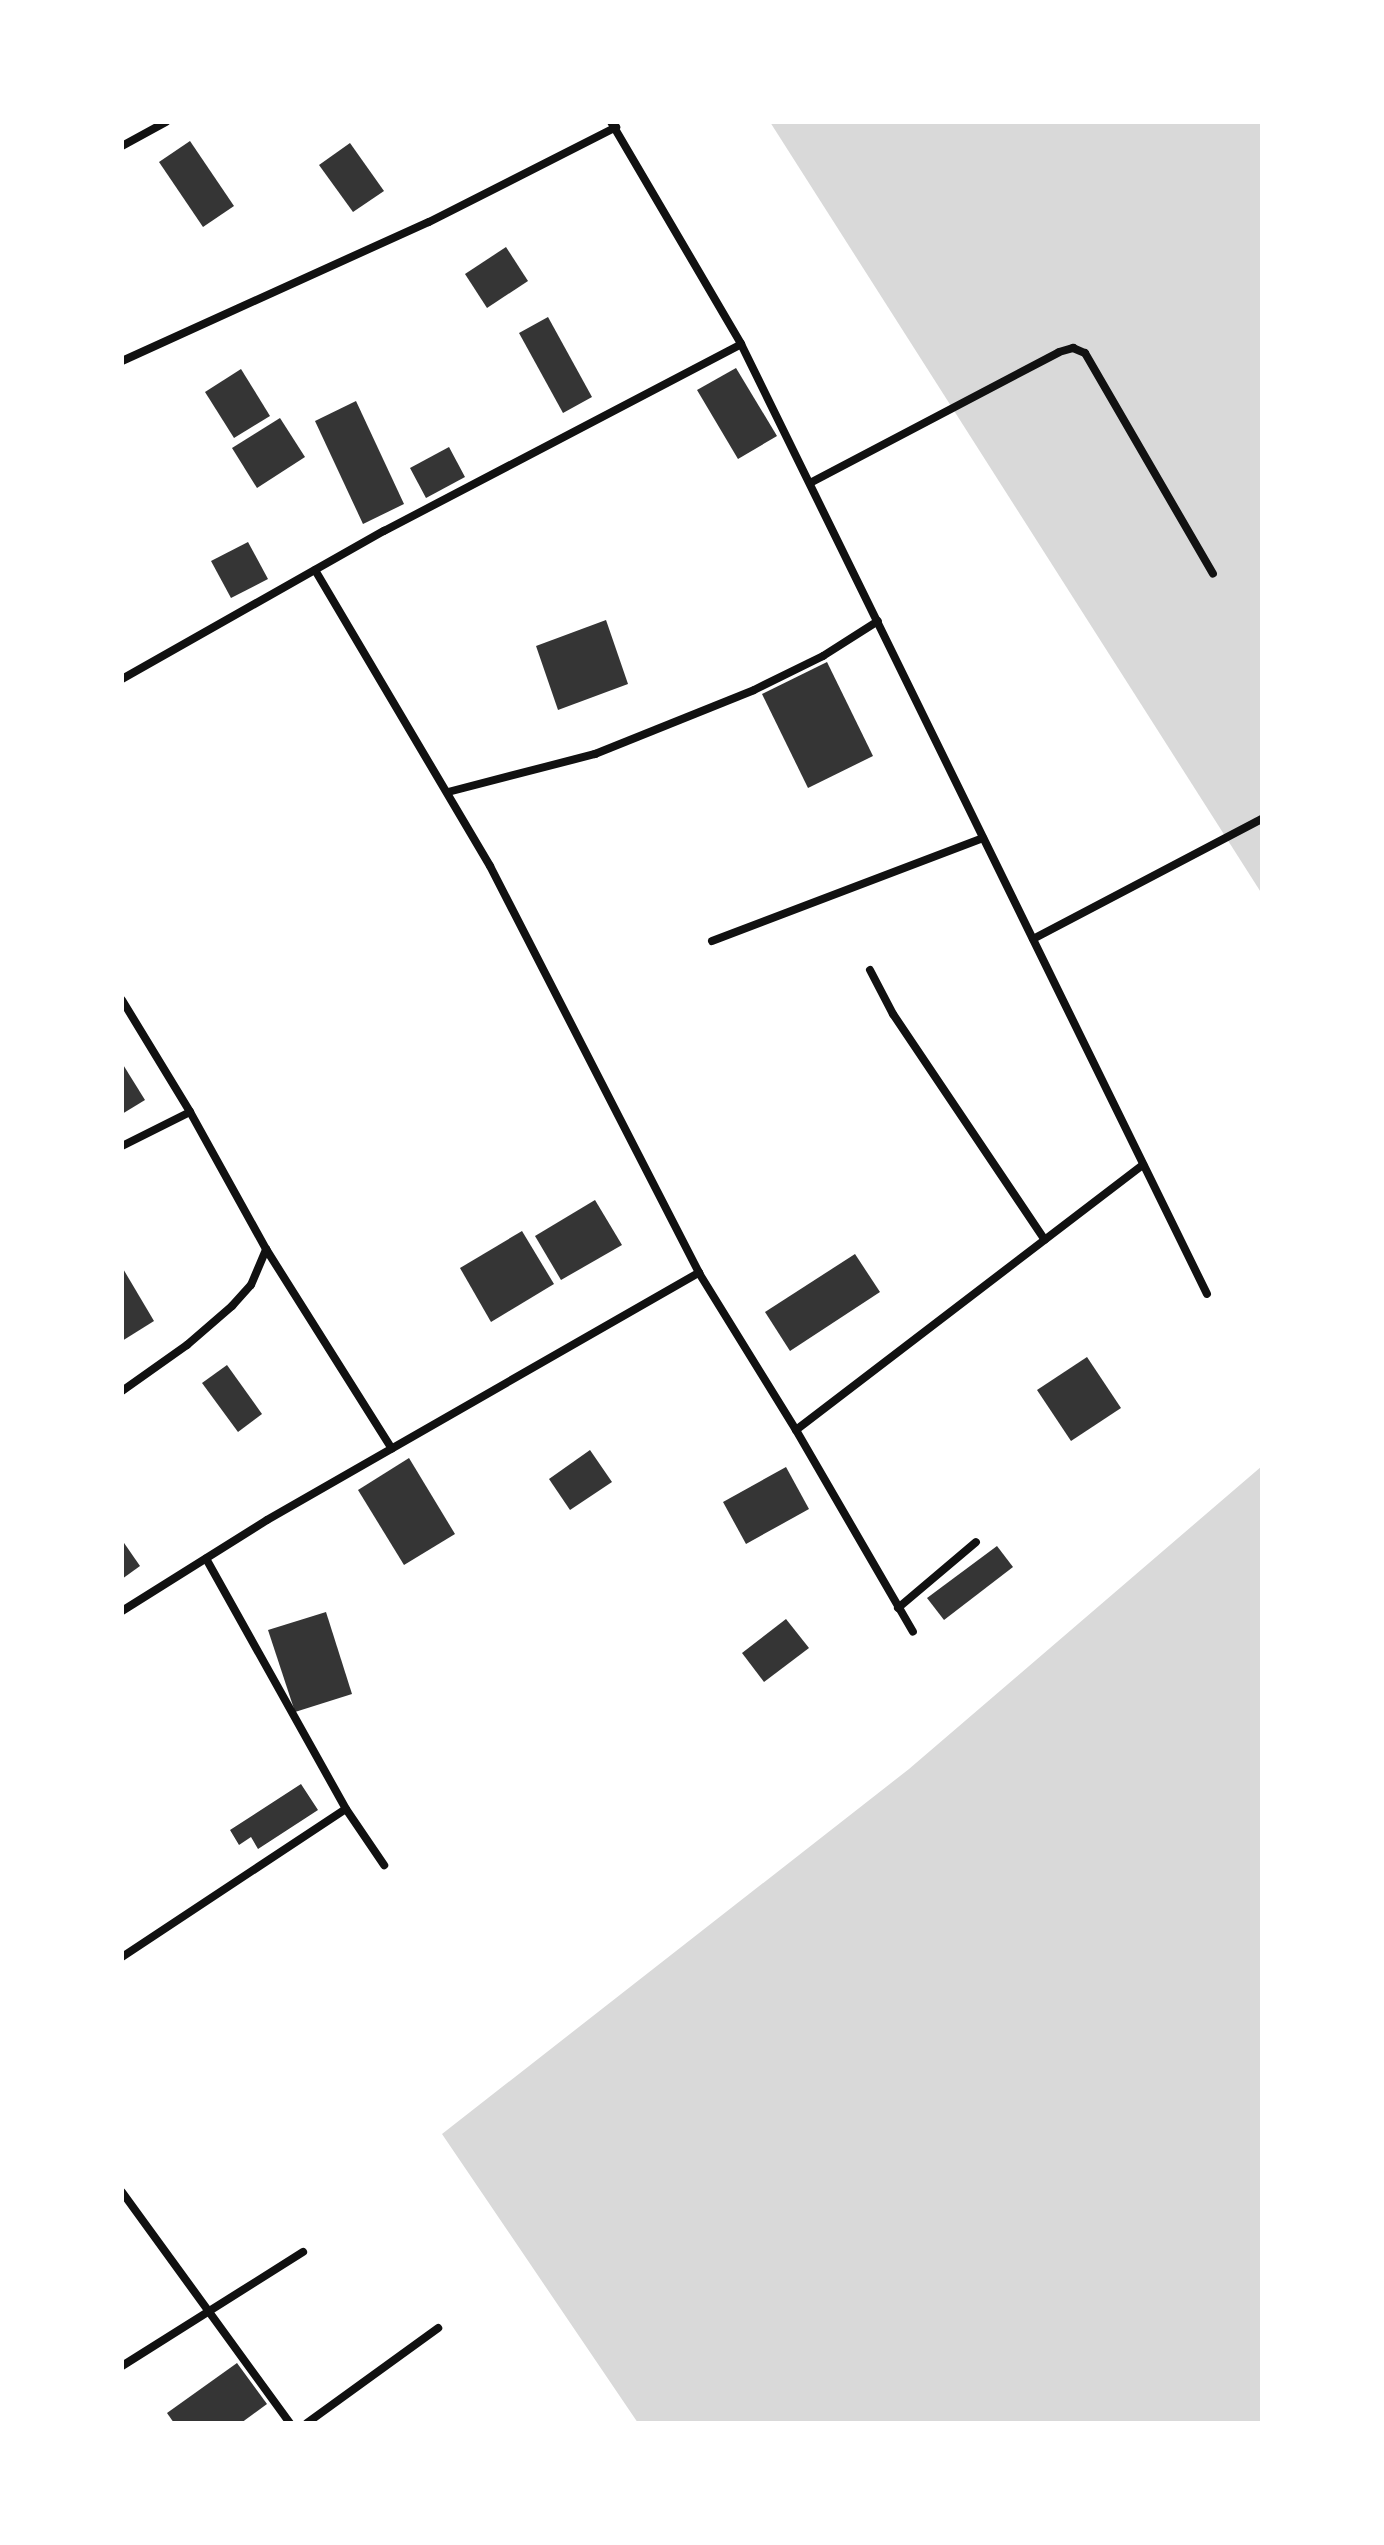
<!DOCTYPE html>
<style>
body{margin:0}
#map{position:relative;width:1384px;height:2545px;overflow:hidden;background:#fff;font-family:"Titillium Web",sans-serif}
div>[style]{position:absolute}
.water>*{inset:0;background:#d9d9d9}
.building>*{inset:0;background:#353535}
.minor>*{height:8px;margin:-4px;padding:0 4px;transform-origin:4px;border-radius:4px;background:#111}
span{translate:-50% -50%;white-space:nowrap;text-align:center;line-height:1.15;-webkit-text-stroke:8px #fff;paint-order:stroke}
.frame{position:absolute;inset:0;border:124px solid #fff;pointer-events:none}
</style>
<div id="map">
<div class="water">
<i style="clip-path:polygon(770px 122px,1262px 122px,1262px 894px)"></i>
<i style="clip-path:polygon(1262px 1466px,1262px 2423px,638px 2423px,442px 2134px,909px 1769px)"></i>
</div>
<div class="building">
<i style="clip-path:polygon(190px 141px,234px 206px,203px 227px,159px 162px)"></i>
<i style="clip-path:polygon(350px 143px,384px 191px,353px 212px,319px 165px)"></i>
<i style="clip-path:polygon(506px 247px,528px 281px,487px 308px,465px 274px)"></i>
<i style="clip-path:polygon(548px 317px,592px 397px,563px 413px,519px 333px)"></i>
<i style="clip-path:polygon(736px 368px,777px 436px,738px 459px,697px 390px)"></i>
<i style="clip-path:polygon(241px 369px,270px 416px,234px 438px,205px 392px)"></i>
<i style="clip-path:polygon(356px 401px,404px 504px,363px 524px,315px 421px)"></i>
<i style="clip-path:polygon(280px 418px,305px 457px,257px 488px,232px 448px)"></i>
<i style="clip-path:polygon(449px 447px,465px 477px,426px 498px,410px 468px)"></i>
<i style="clip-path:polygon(248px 542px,268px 579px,231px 598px,211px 561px)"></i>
<i style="clip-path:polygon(606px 620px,628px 684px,558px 710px,536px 646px)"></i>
<i style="clip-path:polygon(827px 662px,873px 756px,808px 788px,762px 694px)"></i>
<i style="clip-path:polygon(122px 1063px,145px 1100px,122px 1114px)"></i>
<i style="clip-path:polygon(595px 1200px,622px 1245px,561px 1280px,535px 1236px)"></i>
<i style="clip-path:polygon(522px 1231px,554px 1284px,491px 1322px,460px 1268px)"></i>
<i style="clip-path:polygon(855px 1254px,880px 1292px,790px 1351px,765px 1312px)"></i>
<i style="clip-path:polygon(122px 1267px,154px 1321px,122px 1341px)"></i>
<i style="clip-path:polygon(1087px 1357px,1121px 1408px,1071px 1441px,1037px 1390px)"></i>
<i style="clip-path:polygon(227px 1365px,262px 1414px,238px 1432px,202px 1383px)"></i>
<i style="clip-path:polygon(590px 1450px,612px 1482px,570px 1510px,549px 1479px)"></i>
<i style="clip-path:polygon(409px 1458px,455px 1534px,404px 1565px,358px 1490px)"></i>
<i style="clip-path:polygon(786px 1467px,809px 1509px,746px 1544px,723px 1502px)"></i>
<i style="clip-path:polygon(122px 1540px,140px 1566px,122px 1579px)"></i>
<i style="clip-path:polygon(997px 1546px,1013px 1567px,944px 1620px,927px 1598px)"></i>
<i style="clip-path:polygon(326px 1612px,352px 1694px,295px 1712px,268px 1630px)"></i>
<i style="clip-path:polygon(786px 1619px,809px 1648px,764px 1682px,742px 1653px)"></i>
<i style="clip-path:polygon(301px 1784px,318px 1810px,258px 1849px,251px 1837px,239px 1845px,230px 1830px)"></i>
<i style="clip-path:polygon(237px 2363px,267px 2404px,241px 2423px,174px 2423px,167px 2413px)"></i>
</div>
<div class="minor">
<i style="left:611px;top:122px;width:257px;rotate:59.6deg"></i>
<i style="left:741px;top:344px;width:1058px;rotate:63.87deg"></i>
<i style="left:122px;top:146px;width:50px;rotate:-28.6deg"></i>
<i style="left:122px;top:361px;width:337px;rotate:-24.4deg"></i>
<i style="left:429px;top:222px;width:210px;rotate:-26.9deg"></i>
<i style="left:810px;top:483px;width:281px;rotate:-27.7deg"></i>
<i style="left:1059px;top:352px;width:15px;rotate:-16deg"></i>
<i style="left:1073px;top:348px;width:13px;rotate:23deg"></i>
<i style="left:1085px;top:353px;width:255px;rotate:59.9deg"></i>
<i style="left:315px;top:570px;width:344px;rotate:59.4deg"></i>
<i style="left:490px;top:866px;width:458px;rotate:62.8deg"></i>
<i style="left:699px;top:1273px;width:185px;rotate:58.3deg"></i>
<i style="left:796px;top:1430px;width:233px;rotate:59.9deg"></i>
<i style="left:122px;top:679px;width:301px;rotate:-29.5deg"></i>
<i style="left:384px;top:531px;width:403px;rotate:-27.6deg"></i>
<i style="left:448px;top:792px;width:152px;rotate:-14.5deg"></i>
<i style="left:595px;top:754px;width:171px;rotate:-21.9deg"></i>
<i style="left:754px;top:690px;width:77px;rotate:-26.2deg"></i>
<i style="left:823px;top:656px;width:65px;rotate:-32.5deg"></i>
<i style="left:1033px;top:939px;width:259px;rotate:-27.7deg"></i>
<i style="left:712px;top:941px;width:290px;rotate:-20.8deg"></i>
<i style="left:870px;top:970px;width:50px;rotate:62.4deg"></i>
<i style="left:893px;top:1014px;width:272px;rotate:56.1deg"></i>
<i style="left:122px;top:1000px;width:131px;rotate:58.7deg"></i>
<i style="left:190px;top:1112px;width:76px;rotate:153.4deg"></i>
<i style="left:266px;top:1249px;width:236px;rotate:57.8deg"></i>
<i style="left:122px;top:1391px;width:80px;rotate:-35.3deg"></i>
<i style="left:187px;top:1345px;width:60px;rotate:-40.9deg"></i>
<i style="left:232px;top:1306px;width:28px;rotate:-48deg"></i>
<i style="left:251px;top:1285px;width:39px;rotate:-67deg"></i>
<i style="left:266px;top:1249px;width:157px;rotate:-119deg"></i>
<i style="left:796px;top:1430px;width:437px;rotate:-37.4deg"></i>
<i style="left:898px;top:1608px;width:102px;rotate:-40.2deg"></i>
<i style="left:122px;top:1611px;width:171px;rotate:-32.1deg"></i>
<i style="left:267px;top:1520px;width:498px;rotate:-29.8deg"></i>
<i style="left:346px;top:1809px;width:68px;rotate:55.8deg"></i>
<i style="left:122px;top:1957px;width:268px;rotate:-33.5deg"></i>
<i style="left:346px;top:1809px;width:287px;rotate:-119.2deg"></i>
<i style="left:122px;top:2192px;width:286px;rotate:54deg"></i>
<i style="left:122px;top:2366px;width:214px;rotate:-32.2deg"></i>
<i style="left:307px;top:2423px;width:162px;rotate:-35.9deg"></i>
</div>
<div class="frame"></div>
</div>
